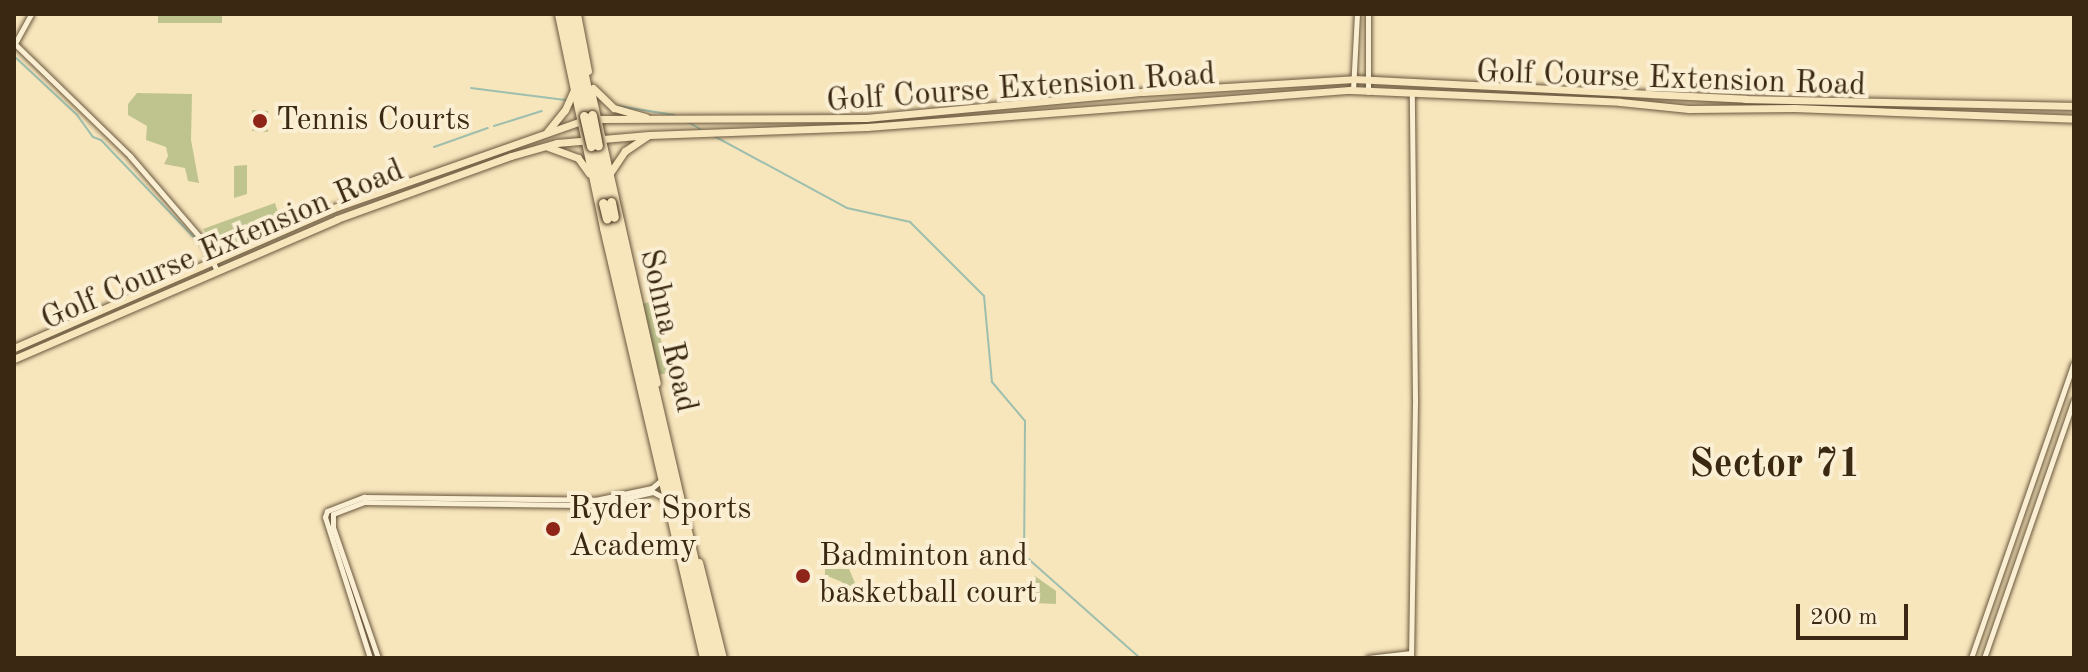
<!DOCTYPE html>
<style>
body{margin:0}
#map{position:relative;width:2088px;height:672px;overflow:hidden;background:#f7e5bc;font-family:"Old Standard TT",serif}
div>[style]{position:absolute}
.green>*{inset:0;background:#bfc48f}
.stream>*{height:2px;margin:-1px;padding:0 1px;transform-origin:1px;border-radius:1px;background:#9ebfad}
.roads{filter:drop-shadow(0 0 2px #69573d) drop-shadow(0 0 2px #69573d)}
.minor>*{height:5px;margin:-2.5px;padding:0 2.5px;transform-origin:2.5px;border-radius:2.5px;background:#faeed3}
.major>*{height:7px;margin:-3.5px;padding:0 3.5px;transform-origin:3.5px;border-radius:3.5px;background:#f7e5bc}
.highway>*{height:9px;margin:-4.5px;padding:0 4.5px;transform-origin:4.5px;border-radius:4.5px;background:#f7e5bc}
.bridges{filter:drop-shadow(0 0 2px #3a2813) drop-shadow(0 0 2px #3a2813)}
.highway-bridge>*{height:9px;margin:-4.5px;padding:0 4.5px;transform-origin:4.5px;border-radius:4.5px;background:#f7e5bc}
.dots>*{width:22px;height:22px;translate:-50% -50%;box-sizing:border-box;border:4px solid #faeed3;border-radius:50%}
span{translate:-50% -50%;white-space:nowrap;text-align:center;line-height:1.15;-webkit-text-stroke:8px #faeed3;paint-order:stroke}
.street-label{font-size:32px;color:#3a2813}
.poi-label{font-size:32px;color:#3a2813}
.left{translate:0 -50%;text-align:left}
.district-label{font-size:40px;color:#3a2813;font-weight:700}
.frame{position:absolute;inset:0;border:16px solid #3a2813;pointer-events:none}
.scale{position:absolute;left:1796px;top:604px;width:112px;height:36px;box-sizing:border-box;border:4px solid #3a2813;border-top:0;padding-left:10px;font-size:24px;line-height:28px;white-space:nowrap;color:#3a2813;-webkit-text-stroke:6px #faeed3;paint-order:stroke}
</style>
<div id="map">
<div class="green">
<i style="clip-path:polygon(158px 14px,222px 14px,222px 23px,158px 23px)"></i>
<i style="clip-path:polygon(137px 93px,192px 94px,191px 140px,199px 183px,188px 181px,185px 168px,164px 164px,168px 156px,166px 147px,146px 140px,147px 126px,128px 115px,128px 104px)"></i>
<i style="clip-path:polygon(252px 110px,268px 111px,268px 132px,252px 131px)"></i>
<i style="clip-path:polygon(247px 165px,247px 194px,234px 198px,234px 166px)"></i>
<i style="clip-path:polygon(275px 203px,282px 225px,221px 254px,203px 229px)"></i>
<i style="clip-path:polygon(653px 301px,668px 373px,658px 375px,642px 304px)"></i>
<i style="clip-path:polygon(825px 569px,849px 569px,855px 583px,845px 590px,842px 582px,825px 575px)"></i>
<i style="clip-path:polygon(1035px 576px,1056px 591px,1056px 604px,1035px 603px)"></i>
</div>
<div class="stream">
<i style="left:14px;top:56px;width:86px;rotate:43.1deg"></i>
<i style="left:77px;top:115px;width:27px;rotate:54deg"></i>
<i style="left:93px;top:137px;width:9px;rotate:21deg"></i>
<i style="left:101px;top:140px;width:142px;rotate:46.4deg"></i>
<i style="left:471px;top:88px;width:95px;rotate:7.3deg"></i>
<i style="left:618px;top:106px;width:57px;rotate:9.1deg"></i>
<i style="left:688px;top:122px;width:14px;rotate:30deg"></i>
<i style="left:494px;top:126px;width:50px;rotate:-17.4deg"></i>
<i style="left:714px;top:136px;width:151px;rotate:28.4deg"></i>
<i style="left:847px;top:208px;width:65px;rotate:12.5deg"></i>
<i style="left:910px;top:222px;width:105px;rotate:45deg"></i>
<i style="left:984px;top:296px;width:86px;rotate:84.7deg"></i>
<i style="left:992px;top:382px;width:51px;rotate:49.8deg"></i>
<i style="left:1025px;top:421px;width:134px;rotate:90.4deg"></i>
<i style="left:1024px;top:555px;width:155px;rotate:41.6deg"></i>
<i style="left:434px;top:147px;width:57px;rotate:-19.4deg"></i>
</div>
<div class="roads">
<div class="minor">
<i style="left:15px;top:44px;width:161px;rotate:44.2deg"></i>
<i style="left:130px;top:156px;width:113px;rotate:49.3deg"></i>
<i style="left:204px;top:242px;width:32px;rotate:66deg"></i>
<i style="left:14px;top:45px;width:35px;rotate:-61deg"></i>
<i style="left:1353px;top:90px;width:76px;rotate:-87deg"></i>
<i style="left:1368px;top:92px;width:78px;rotate:-90deg"></i>
<i style="left:370px;top:658px;width:148px;rotate:-107.7deg"></i>
<i style="left:325px;top:517px;width:6px;rotate:-72deg"></i>
<i style="left:327px;top:511px;width:40px;rotate:-21deg"></i>
<i style="left:364px;top:497px;width:231px;rotate:0.7deg"></i>
<i style="left:595px;top:500px;width:58px;rotate:-11.9deg"></i>
<i style="left:652px;top:488px;width:11px;rotate:-41deg"></i>
<i style="left:378px;top:658px;width:139px;rotate:-109deg"></i>
<i style="left:333px;top:527px;width:13px;rotate:-90deg"></i>
<i style="left:333px;top:514px;width:33px;rotate:-21deg"></i>
<i style="left:364px;top:502px;width:215px;rotate:0.8deg"></i>
<i style="left:579px;top:505px;width:22px;rotate:-3deg"></i>
<i style="left:601px;top:504px;width:53px;rotate:-13deg"></i>
<i style="left:653px;top:492px;width:13px;rotate:27deg"></i>
<i style="left:1368px;top:658px;width:43px;rotate:-6.6deg"></i>
<i style="left:1411px;top:658px;width:260px;rotate:-89.1deg"></i>
<i style="left:1415px;top:398px;width:304px;rotate:-90.6deg"></i>
<i style="left:1971px;top:658px;width:312px;rotate:-70.8deg"></i>
<i style="left:1984px;top:658px;width:273px;rotate:-70.8deg"></i>
</div>
<div class="major">
<i style="left:558px;top:14px;width:219px;rotate:78.1deg"></i>
<i style="left:603px;top:228px;width:441px;rotate:76.9deg"></i>
<i style="left:577px;top:14px;width:58px;rotate:79.1deg"></i>
<i style="left:593px;top:88px;width:29px;rotate:44deg"></i>
<i style="left:614px;top:108px;width:33px;rotate:16deg"></i>
<i style="left:591px;top:91px;width:299px;rotate:77.3deg"></i>
<i style="left:547px;top:132px;width:28px;rotate:-51deg"></i>
<i style="left:565px;top:110px;width:22px;rotate:-66deg"></i>
<i style="left:548px;top:147px;width:32px;rotate:20deg"></i>
<i style="left:578px;top:158px;width:19px;rotate:54deg"></i>
<i style="left:610px;top:173px;width:27px;rotate:-56deg"></i>
<i style="left:625px;top:151px;width:27px;rotate:-34deg"></i>
<i style="left:14px;top:348px;width:352px;rotate:-23.6deg"></i>
<i style="left:337px;top:207px;width:259px;rotate:-19.4deg"></i>
<i style="left:581px;top:121px;width:18px;rotate:-6deg"></i>
<i style="left:599px;top:119px;width:267px;rotate:-0.2deg"></i>
<i style="left:866px;top:118px;width:278px;rotate:-5.4deg"></i>
<i style="left:1143px;top:92px;width:211px;rotate:-3.5deg"></i>
<i style="left:1354px;top:79px;width:392px;rotate:2.9deg"></i>
<i style="left:1745px;top:99px;width:329px;rotate:1.2deg"></i>
<i style="left:14px;top:359px;width:352px;rotate:-23.4deg"></i>
<i style="left:337px;top:219px;width:185px;rotate:-19.9deg"></i>
<i style="left:511px;top:156px;width:48px;rotate:-15.8deg"></i>
<i style="left:557px;top:143px;width:92px;rotate:-5deg"></i>
<i style="left:649px;top:135px;width:218px;rotate:-2.1deg"></i>
<i style="left:867px;top:127px;width:484px;rotate:-4.4deg"></i>
<i style="left:1350px;top:90px;width:270px;rotate:2.5deg"></i>
<i style="left:1620px;top:102px;width:69px;rotate:5.8deg"></i>
<i style="left:1689px;top:109px;width:105px;rotate:-0.5deg"></i>
<i style="left:1794px;top:108px;width:280px;rotate:2.2deg"></i>
<i style="left:699px;top:562px;width:99px;rotate:76deg"></i>
</div>
<div class="highway">
<i style="left:564px;top:14px;width:104px;rotate:78.9deg"></i>
<i style="left:572px;top:14px;width:103px;rotate:78.8deg"></i>
<i style="left:598px;top:145px;width:58px;rotate:77.2deg"></i>
<i style="left:591px;top:146px;width:58px;rotate:78.1deg"></i>
<i style="left:614px;top:217px;width:453px;rotate:76.9deg"></i>
<i style="left:607px;top:219px;width:451px;rotate:76.9deg"></i>
</div>
</div>
<div class="bridges">
<div class="highway-bridge">
<i style="left:592px;top:115px;width:31px;rotate:79deg"></i>
<i style="left:584px;top:116px;width:31px;rotate:77deg"></i>
<i style="left:611px;top:202px;width:15px;rotate:79deg"></i>
<i style="left:603px;top:203px;width:16px;rotate:76deg"></i>
</div>
</div>
<div class="dots">
<i style="left:260px;top:121px;background:#8f2418"></i>
<i style="left:553px;top:529px;background:#8f2418"></i>
<i style="left:803px;top:576px;background:#8f2418"></i>
</div>
<div class="street-label">
<span style="left:1671px;top:80px;rotate:2deg">Golf Course Extension Road</span>
<span style="left:1021px;top:89px;rotate:-4deg">Golf Course Extension Road</span>
<span style="left:223px;top:246px;rotate:-23deg">Golf Course Extension Road</span>
<span style="left:667px;top:331px;rotate:77deg">Sohna Road</span>
</div>
<div class="poi-label">
<span class="left" style="left:276px;top:121px">Tennis Courts</span>
<span class="left" style="left:569px;top:529px">Ryder Sports<br>Academy</span>
<span class="left" style="left:819px;top:576px">Badminton and<br>basketball court</span>
</div>
<div class="district-label">
<span style="left:1775px;top:466px">Sector 71</span>
</div>
<div class="frame"></div>
<div class="scale">200 m</div>
</div>
